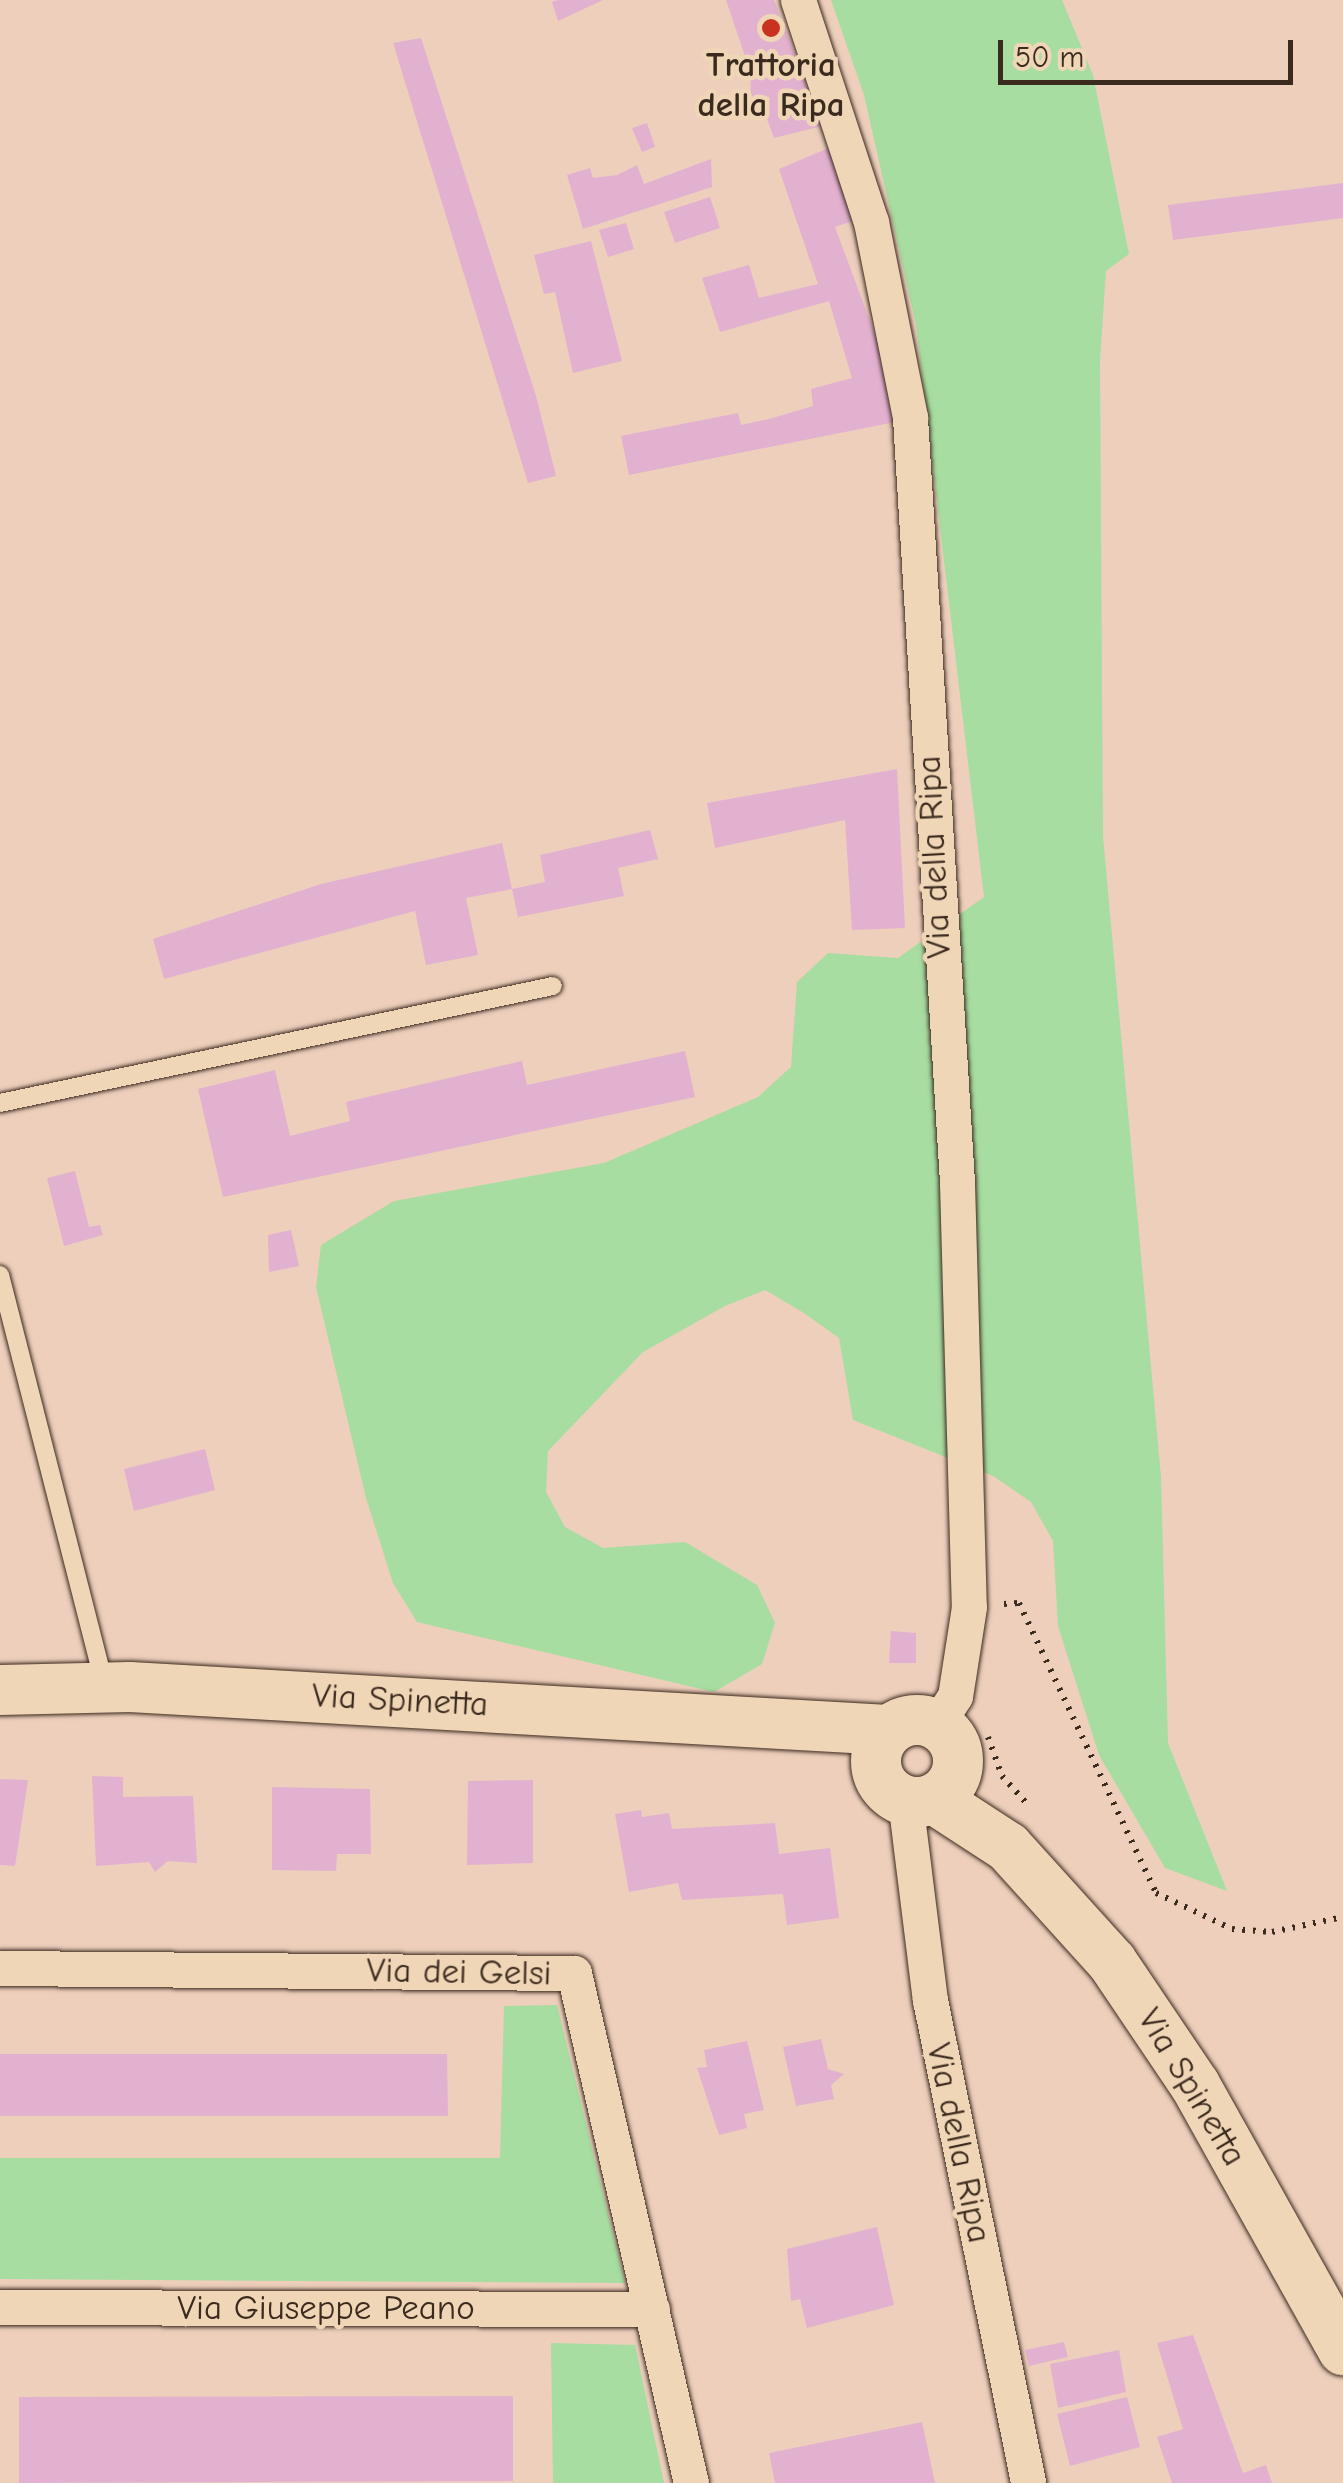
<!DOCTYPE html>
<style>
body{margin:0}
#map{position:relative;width:1343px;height:2483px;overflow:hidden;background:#edcfbc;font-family:"Comic Neue",sans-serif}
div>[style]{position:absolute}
.green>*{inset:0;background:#a7dda0}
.building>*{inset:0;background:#e3b1d0}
.path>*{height:6px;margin-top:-3px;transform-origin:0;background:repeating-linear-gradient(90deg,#3b2a1e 0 2.5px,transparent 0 10.5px)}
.roads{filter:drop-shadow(0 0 2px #3b2a1e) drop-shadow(0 0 2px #3b2a1e)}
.lane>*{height:18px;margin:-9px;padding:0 9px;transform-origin:9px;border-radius:9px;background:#efd6b7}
.street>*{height:35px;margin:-17.5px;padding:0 17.5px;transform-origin:17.5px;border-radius:17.5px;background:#efd6b7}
.secondary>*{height:50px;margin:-25px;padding:0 25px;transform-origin:25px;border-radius:25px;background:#efd6b7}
.secondary>.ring{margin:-25px;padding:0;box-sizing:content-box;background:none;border:50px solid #efd6b7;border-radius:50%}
.dots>*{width:28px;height:28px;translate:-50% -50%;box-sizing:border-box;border:5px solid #efd6b7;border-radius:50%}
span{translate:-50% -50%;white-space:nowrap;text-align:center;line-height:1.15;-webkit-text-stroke:9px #efd6b7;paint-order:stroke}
.poi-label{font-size:35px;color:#3b2a1e;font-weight:700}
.street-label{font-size:35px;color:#3b2a1e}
.scale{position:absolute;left:998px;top:40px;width:295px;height:45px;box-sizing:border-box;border:5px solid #3b2a1e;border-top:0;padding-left:12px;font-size:30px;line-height:35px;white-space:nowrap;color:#3b2a1e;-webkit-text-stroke:8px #efd6b7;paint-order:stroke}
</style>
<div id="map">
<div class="green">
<i style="clip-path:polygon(831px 0,1062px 0,1093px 75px,1129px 254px,1106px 271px,1100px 361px,1103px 836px,1161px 1477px,1168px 1743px,1227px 1891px,1165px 1868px,1099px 1755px,1058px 1626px,1053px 1541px,1031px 1502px,993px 1476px,853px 1420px,839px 1338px,804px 1313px,765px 1290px,725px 1306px,643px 1352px,548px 1451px,546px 1492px,565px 1527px,603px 1548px,685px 1542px,757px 1585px,775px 1623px,762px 1664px,714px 1692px,417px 1622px,393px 1583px,366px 1498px,316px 1287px,321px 1245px,394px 1201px,604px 1163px,758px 1097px,791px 1067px,797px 982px,828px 953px,898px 958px,984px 897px,916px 325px,864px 95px)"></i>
<i style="clip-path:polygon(557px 2005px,625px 2283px,0 2279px,0 2158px,500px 2158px,504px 2006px)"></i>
<i style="clip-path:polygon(551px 2343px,635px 2345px,664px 2483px,553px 2483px)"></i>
</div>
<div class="building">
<i style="clip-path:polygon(603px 0,558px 21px,552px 2px,558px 0)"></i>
<i style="clip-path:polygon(726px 0,774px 0,822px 126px,774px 138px,764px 111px,743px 118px,736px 101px,751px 96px,750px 71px)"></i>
<i style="clip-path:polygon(421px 38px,536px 396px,556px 476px,528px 483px,393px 43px)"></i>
<i style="clip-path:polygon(647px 123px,655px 147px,642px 152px,632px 128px)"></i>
<i style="clip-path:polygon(831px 147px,859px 219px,835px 227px,890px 375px,895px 422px,629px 475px,621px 436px,738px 413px,741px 425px,769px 419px,813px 406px,811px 389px,852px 378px,829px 301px,720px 332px,702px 278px,749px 265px,759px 298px,818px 284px,779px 169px)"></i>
<i style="clip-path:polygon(711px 159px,712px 187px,583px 229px,567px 175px,590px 168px,593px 178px,617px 175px,637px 165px,644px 184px)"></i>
<i style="clip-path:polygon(1343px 183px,1343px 218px,1173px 240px,1168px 205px)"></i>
<i style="clip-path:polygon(710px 197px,720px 228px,675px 243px,664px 212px)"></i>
<i style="clip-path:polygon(626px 223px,634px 249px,608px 257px,599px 230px)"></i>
<i style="clip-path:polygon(591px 241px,622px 361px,573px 373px,555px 292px,544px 294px,534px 255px)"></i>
<i style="clip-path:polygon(897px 769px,905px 928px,852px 930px,845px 820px,715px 848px,707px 803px)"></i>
<i style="clip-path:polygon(650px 830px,658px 859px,618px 868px,624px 896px,518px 917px,512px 889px,545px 882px,540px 855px)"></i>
<i style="clip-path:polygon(502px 843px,512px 889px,466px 898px,478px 955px,426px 965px,415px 911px,164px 979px,153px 939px,321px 884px)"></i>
<i style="clip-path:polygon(685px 1051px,695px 1097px,223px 1197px,198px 1089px,275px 1070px,290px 1136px,350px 1121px,346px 1102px,522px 1061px,527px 1085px)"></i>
<i style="clip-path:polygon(75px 1171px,89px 1227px,100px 1225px,103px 1235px,64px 1246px,47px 1178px)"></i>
<i style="clip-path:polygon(291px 1230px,299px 1266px,269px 1272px,268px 1235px)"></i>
<i style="clip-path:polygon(205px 1449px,215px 1490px,134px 1511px,124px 1469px)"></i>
<i style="clip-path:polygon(891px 1631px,916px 1633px,916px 1663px,889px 1663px)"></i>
<i style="clip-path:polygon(92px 1776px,123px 1777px,123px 1797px,193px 1796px,197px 1863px,168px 1861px,155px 1872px,149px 1862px,96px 1866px)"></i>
<i style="clip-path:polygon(0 1779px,28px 1780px,15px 1866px,0 1865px)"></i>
<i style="clip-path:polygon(533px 1780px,533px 1863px,467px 1865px,468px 1781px)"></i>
<i style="clip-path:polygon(272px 1787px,370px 1789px,371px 1854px,337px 1854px,336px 1871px,272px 1870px)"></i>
<i style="clip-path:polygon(641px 1810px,642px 1817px,669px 1813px,672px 1829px,775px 1823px,779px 1854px,830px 1848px,839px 1918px,787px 1925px,783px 1894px,682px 1900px,678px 1883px,629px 1892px,615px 1814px)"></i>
<i style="clip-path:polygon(821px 2039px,828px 2069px,844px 2074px,831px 2085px,834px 2099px,796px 2106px,783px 2047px)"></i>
<i style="clip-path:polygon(747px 2041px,764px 2110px,744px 2114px,747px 2128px,719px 2135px,697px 2068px,707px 2067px,704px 2050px)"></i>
<i style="clip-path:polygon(0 2054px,447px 2054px,448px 2116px,0 2116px)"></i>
<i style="clip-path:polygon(877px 2227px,894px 2305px,807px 2328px,800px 2299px,791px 2301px,787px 2249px)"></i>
<i style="clip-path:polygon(1193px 2335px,1243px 2473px,1266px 2465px,1272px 2483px,1172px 2483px,1157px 2437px,1183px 2429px,1157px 2343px)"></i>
<i style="clip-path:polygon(1064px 2342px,1068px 2357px,1029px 2366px,1025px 2350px)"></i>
<i style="clip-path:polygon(1119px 2350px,1126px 2392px,1058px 2408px,1050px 2364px)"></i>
<i style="clip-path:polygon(513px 2396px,513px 2481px,19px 2483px,19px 2397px)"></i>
<i style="clip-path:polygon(1127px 2397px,1140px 2447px,1070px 2466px,1057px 2414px)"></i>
<i style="clip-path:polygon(922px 2422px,935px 2483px,775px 2483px,769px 2453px)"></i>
</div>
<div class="path">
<i style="left:1004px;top:1604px;width:15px;rotate:-4deg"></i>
<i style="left:1019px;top:1603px;width:321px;rotate:64.7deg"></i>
<i style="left:1156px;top:1893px;width:84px;rotate:25.3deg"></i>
<i style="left:1232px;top:1929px;width:40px;rotate:4.3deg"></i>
<i style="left:1272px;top:1932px;width:73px;rotate:-11.9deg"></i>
<i style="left:988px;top:1737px;width:41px;rotate:70.3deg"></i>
<i style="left:1002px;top:1776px;width:36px;rotate:48deg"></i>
</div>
<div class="roads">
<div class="lane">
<i style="left:0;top:1103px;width:565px;rotate:-11.95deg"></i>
<i style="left:0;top:1275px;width:422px;rotate:75.7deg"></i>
</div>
<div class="street">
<i style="left:798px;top:0;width:234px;rotate:71.8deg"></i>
<i style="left:871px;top:222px;width:200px;rotate:78.7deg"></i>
<i style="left:910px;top:418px;width:766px;rotate:86.48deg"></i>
<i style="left:957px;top:1183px;width:424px;rotate:88.4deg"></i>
<i style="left:969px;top:1607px;width:90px;rotate:98.9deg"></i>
<i style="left:955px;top:1696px;width:33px;rotate:123deg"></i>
<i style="left:905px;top:1800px;width:202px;rotate:82.9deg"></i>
<i style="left:930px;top:2000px;width:493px;rotate:78.5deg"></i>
<i style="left:0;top:1968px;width:574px;rotate:0.5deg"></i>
<i style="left:574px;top:1973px;width:523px;rotate:77.08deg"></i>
<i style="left:0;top:2307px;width:652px;rotate:0.18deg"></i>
</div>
<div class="secondary">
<i style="left:0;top:1690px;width:130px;rotate:-1.3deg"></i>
<i style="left:130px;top:1687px;width:759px;rotate:3.25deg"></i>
<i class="ring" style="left:876px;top:1720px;width:32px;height:32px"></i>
<i style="left:934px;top:1799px;width:88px;rotate:33deg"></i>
<i style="left:1008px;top:1847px;width:155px;rotate:47.9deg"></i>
<i style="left:1112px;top:1962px;width:148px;rotate:56deg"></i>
<i style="left:1195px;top:2085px;width:304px;rotate:60.8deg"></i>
</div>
</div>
<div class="dots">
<i style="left:771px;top:28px;background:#c8321e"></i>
</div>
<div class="poi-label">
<span style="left:771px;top:85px">Trattoria<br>della Ripa</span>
</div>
<div class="street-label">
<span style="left:934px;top:857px;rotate:-93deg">Via della Ripa</span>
<span style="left:400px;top:1700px;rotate:3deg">Via Spinetta</span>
<span style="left:459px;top:1972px;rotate:1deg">Via dei Gelsi</span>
<span style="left:1192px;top:2087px;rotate:59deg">Via Spinetta</span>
<span style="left:959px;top:2143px;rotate:78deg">Via della Ripa</span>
<span style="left:326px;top:2308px">Via Giuseppe Peano</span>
</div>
<div class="scale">50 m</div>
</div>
